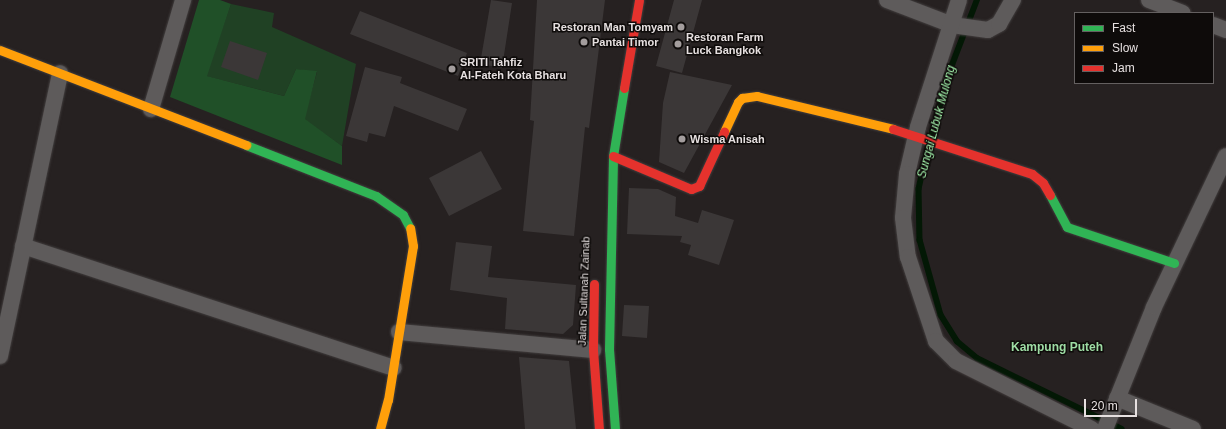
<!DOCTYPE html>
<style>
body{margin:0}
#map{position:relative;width:1226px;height:429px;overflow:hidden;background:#262121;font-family:Arial,sans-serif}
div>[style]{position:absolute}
.green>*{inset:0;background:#204124}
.forest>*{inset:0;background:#205028}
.stream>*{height:5.5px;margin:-2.75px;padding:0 2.75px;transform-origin:2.75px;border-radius:2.75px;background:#031805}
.building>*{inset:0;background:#3b3737}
.roads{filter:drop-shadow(0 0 1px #423e3e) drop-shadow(0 0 1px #423e3e)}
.street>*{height:16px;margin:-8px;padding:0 8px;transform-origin:8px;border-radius:8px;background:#5e5b5b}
.fast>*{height:9px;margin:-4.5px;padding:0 4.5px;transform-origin:4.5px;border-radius:4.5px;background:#30b455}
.slow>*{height:9px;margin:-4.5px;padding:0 4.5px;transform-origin:4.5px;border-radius:4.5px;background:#ff9f0a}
.jam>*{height:9px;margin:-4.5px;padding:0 4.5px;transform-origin:4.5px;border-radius:4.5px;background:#e5322d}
.dots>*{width:11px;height:11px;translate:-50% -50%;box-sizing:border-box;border:2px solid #0e0b0a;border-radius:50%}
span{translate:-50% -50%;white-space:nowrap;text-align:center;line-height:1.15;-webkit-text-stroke:3px #0e0b0a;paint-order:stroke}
.poi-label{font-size:11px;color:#e6e0e0;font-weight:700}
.right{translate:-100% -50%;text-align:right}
.left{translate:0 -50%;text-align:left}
.street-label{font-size:11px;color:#e6e0e0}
.water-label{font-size:12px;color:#a4f4ad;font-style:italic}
.neighbourhood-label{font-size:12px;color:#9edca4;font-weight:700}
.legend{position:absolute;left:1074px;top:12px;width:140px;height:72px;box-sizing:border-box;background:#0e0b0a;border:1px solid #646060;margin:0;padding:5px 7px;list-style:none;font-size:12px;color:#e6e0e0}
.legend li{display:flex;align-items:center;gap:8px;height:20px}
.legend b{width:20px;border:1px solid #646060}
.scale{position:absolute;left:1084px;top:399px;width:53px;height:18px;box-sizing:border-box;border:2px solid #e6e0e0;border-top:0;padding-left:5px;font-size:12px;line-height:14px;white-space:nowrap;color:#e6e0e0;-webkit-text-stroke:3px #0e0b0a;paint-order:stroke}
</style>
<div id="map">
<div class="green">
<i style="clip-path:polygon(231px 4px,274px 13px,272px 27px,356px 64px,342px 146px,304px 119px,317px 72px,296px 69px,284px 96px,206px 76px)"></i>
</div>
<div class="forest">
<i style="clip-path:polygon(199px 0,220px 0,231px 4px,207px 76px,284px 96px,296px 69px,317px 71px,305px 119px,342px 146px,342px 165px,170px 97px)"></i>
</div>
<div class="stream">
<i style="left:931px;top:136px;width:74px;rotate:-73.5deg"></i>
<i style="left:952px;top:65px;width:70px;rotate:-69deg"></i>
<i style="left:929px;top:144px;width:46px;rotate:102.5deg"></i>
<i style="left:919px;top:189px;width:51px;rotate:88.9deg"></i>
<i style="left:920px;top:240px;width:78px;rotate:74.4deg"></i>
<i style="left:941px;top:315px;width:31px;rotate:58deg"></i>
<i style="left:957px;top:341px;width:26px;rotate:40deg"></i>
<i style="left:977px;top:358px;width:161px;rotate:26.1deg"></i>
</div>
<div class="building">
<i style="clip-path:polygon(491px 0,512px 3px,502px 68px,480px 64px)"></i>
<i style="clip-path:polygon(537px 0,605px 0,589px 128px,585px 127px,574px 236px,523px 231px,534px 121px,530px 120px)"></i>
<i style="clip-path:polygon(674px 0,702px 0,682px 73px,656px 66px)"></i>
<i style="clip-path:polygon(360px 11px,467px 53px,458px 76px,350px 34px)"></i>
<i style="clip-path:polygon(230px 41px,267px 53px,258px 80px,221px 67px)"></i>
<i style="clip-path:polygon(365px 67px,402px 77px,400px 83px,467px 109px,458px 131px,394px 106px,385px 137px,369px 133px,367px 142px,346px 136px)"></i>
<i style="clip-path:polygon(670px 72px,732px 85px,684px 173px,659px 162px,663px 103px)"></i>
<i style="clip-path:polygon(481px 151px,502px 189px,449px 216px,429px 178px)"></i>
<i style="clip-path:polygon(629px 188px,658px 189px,676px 197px,675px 216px,698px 223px,702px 210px,734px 220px,719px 265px,688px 255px,691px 245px,680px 242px,682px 236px,627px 234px)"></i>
<i style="clip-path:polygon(456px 242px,492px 246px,488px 277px,576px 285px,573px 325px,563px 334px,505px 329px,507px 298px,450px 290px)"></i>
<i style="clip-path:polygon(624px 305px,649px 306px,647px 338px,622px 336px)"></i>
<i style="clip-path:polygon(519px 357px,569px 361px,576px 429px,525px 429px)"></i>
</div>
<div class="roads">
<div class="street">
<i style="left:887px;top:0;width:70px;rotate:21deg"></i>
<i style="left:952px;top:25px;width:36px;rotate:8deg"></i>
<i style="left:988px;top:30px;width:13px;rotate:-29deg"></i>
<i style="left:999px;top:24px;width:28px;rotate:-60deg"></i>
<i style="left:959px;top:0;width:133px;rotate:107.9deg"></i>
<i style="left:918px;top:127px;width:48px;rotate:103.2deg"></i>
<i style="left:907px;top:174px;width:44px;rotate:95.2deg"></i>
<i style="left:903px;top:218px;width:39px;rotate:83deg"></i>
<i style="left:908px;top:257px;width:89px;rotate:71.6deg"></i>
<i style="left:936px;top:341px;width:28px;rotate:45deg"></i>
<i style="left:956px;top:361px;width:152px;rotate:26.6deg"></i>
<i style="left:1149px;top:0;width:36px;rotate:21deg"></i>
<i style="left:1213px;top:25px;width:14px;rotate:21deg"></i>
<i style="left:151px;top:109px;width:114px;rotate:-73.6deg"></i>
<i style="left:23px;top:246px;width:390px;rotate:18.2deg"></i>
<i style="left:399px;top:332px;width:195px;rotate:5.3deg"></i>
<i style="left:0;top:356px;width:289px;rotate:-78deg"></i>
<i style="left:1117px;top:398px;width:82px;rotate:22.2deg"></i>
<i style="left:1105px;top:429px;width:131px;rotate:-68.1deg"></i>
<i style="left:1154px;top:307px;width:167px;rotate:-64.5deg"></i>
</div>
<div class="fast">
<i style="left:246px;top:145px;width:140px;rotate:21.4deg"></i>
<i style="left:376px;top:196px;width:33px;rotate:35deg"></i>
<i style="left:403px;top:215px;width:15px;rotate:62deg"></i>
<i style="left:1050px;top:195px;width:36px;rotate:62deg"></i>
<i style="left:1067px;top:227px;width:113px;rotate:18.6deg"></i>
<i style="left:615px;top:429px;width:80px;rotate:-94.3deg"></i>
<i style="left:609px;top:349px;width:193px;rotate:-88.8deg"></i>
<i style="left:613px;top:156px;width:69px;rotate:-80.8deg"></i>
</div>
<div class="slow">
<i style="left:0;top:50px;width:264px;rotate:21.1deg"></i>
<i style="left:724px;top:132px;width:33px;rotate:-65deg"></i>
<i style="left:738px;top:102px;width:6px;rotate:-45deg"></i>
<i style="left:742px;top:98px;width:15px;rotate:-8deg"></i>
<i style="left:757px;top:96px;width:140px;rotate:13.6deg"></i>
<i style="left:380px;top:429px;width:30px;rotate:-75deg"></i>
<i style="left:388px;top:400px;width:156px;rotate:-80.8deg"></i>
<i style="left:413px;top:246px;width:18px;rotate:-99deg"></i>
</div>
<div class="jam">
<i style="left:624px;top:88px;width:89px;rotate:-80.3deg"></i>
<i style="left:893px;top:129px;width:146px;rotate:17.9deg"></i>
<i style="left:1032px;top:174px;width:14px;rotate:39deg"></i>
<i style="left:1043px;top:183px;width:14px;rotate:60deg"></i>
<i style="left:613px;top:156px;width:85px;rotate:22.9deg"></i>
<i style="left:691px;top:189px;width:9px;rotate:-21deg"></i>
<i style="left:699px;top:186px;width:60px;rotate:-65.2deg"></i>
<i style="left:594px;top:284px;width:66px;rotate:90.9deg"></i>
<i style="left:593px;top:350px;width:79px;rotate:85.7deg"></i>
</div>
</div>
<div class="dots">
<i style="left:681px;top:27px;background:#a39d9d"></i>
<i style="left:584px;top:42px;background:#a39d9d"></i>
<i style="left:678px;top:44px;background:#a39d9d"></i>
<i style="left:452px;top:69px;background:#a39d9d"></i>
<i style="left:682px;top:139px;background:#a39d9d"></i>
</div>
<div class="poi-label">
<span class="right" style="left:673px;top:27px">Restoran Man Tomyam</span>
<span class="left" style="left:686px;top:44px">Restoran Farm<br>Luck Bangkok</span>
<span class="left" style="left:592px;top:42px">Pantai Timor</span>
<span class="left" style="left:460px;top:69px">SRITI Tahfiz<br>Al-Fateh Kota Bharu</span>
<span class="left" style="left:690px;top:139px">Wisma Anisah</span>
</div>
<div class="street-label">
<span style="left:584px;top:291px;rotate:-88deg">Jalan Sultanah Zainab</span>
</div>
<div class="water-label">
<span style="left:937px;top:122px;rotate:-75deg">Sungai Lubuk Mulong</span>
</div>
<div class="neighbourhood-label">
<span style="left:1057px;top:348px">Kampung Puteh</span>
</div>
<ul class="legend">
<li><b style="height:5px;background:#30b455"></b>Fast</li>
<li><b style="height:5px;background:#ff9f0a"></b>Slow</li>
<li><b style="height:5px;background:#e5322d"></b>Jam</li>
</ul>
<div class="scale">20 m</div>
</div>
